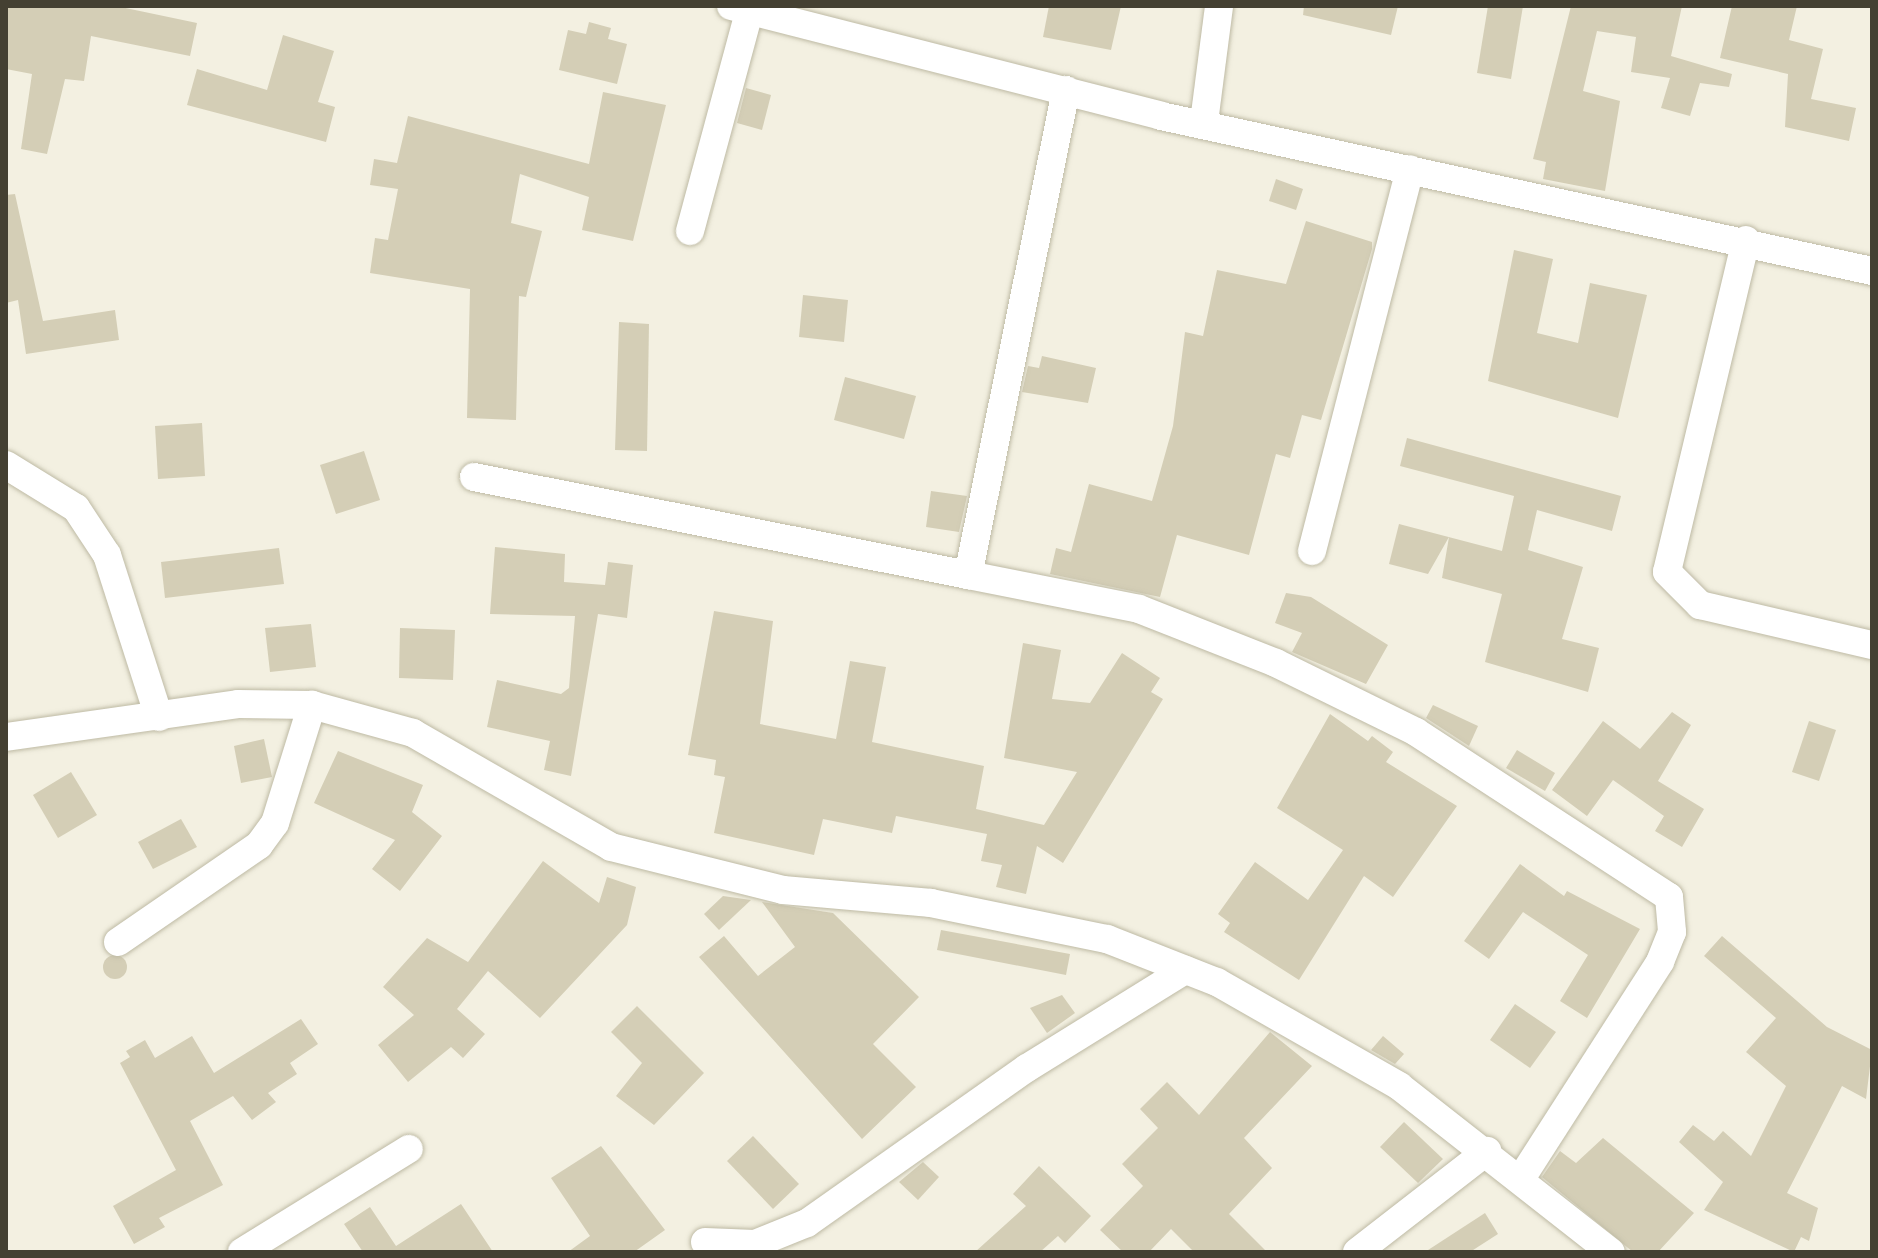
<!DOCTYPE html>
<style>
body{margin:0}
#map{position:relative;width:1878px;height:1258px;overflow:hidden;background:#f3f0e1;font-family:"Titillium Web",sans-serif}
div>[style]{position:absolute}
.building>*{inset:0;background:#d4ceb6}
.round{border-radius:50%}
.roads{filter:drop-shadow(0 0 2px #bebaa4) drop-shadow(0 0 2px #bebaa4)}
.street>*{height:28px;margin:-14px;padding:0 14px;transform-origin:14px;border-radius:14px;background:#fff}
span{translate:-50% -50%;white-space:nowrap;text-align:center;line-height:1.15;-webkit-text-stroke:6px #fff;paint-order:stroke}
.frame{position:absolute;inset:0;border:8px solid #444032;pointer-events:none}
</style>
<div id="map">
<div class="building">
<i style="clip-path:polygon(6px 6px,116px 6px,197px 23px,190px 56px,91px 36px,84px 81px,65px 79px,47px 154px,21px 149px,32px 74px,6px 69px)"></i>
<i style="clip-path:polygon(1049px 6px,1121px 6px,1111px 50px,1043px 37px)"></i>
<i style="clip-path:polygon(1304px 6px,1398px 6px,1391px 35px,1303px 15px)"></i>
<i style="clip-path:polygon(1488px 6px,1523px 6px,1511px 79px,1477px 73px)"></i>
<i style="clip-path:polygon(1571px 6px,1682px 6px,1671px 56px,1732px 74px,1729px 87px,1700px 83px,1690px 116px,1661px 108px,1670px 78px,1631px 72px,1636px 37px,1597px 31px,1583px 91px,1620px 101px,1605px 191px,1543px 179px,1546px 162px,1533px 159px)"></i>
<i style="clip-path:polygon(1732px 6px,1797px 6px,1789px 40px,1823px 49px,1811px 99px,1856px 108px,1849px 141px,1785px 127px,1788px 74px,1720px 58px)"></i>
<i style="clip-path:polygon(589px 22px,611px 28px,608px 39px,627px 44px,617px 84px,559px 70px,568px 30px,586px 34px)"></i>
<i style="clip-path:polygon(283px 35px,334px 51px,318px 102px,335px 107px,326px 142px,187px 105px,197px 69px,267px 90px)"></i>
<i style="clip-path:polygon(746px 88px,771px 95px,762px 130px,737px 123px)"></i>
<i style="clip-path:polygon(603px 92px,666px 105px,633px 241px,582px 230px,589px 197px,520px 174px,511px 223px,542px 231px,526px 297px,519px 296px,516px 420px,467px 418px,470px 289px,370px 273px,375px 238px,388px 240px,398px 189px,370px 185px,374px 159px,397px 163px,408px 116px,589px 164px)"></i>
<i style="clip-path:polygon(1276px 179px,1303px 189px,1296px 210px,1269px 201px)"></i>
<i style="clip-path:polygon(15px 194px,43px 321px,115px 310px,119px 340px,26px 354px,18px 300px,6px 303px,6px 195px)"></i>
<i style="clip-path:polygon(1306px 221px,1372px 242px,1372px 249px,1321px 420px,1302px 415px,1290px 458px,1276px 454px,1249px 555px,1177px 535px,1160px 597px,1050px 574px,1056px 548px,1071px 552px,1089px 484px,1152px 501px,1173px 426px,1185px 332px,1203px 336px,1217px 270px,1286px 284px)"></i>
<i style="clip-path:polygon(1514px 250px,1553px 259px,1537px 333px,1578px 343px,1590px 283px,1647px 295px,1618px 418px,1488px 381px)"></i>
<i style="clip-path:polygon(803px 295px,848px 300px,844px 342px,799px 337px)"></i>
<i style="clip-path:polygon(619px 322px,649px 324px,647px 451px,615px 450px)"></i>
<i style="clip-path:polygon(1042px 356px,1096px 368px,1088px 403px,1022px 392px,1028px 366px,1039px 368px)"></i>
<i style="clip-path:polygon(845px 377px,916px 396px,904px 439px,834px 420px)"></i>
<i style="clip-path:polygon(202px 423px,205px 476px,158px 479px,155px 426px)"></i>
<i style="clip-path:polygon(1407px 438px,1621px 496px,1612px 531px,1537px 510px,1528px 550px,1583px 567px,1562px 639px,1599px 648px,1588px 692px,1485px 662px,1502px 594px,1442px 578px,1449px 537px,1428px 574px,1389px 564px,1399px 524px,1502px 551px,1514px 496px,1400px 466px)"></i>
<i style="clip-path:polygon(364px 451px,380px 500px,336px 514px,320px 465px)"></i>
<i style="clip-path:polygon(931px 491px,967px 496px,959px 532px,926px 527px)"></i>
<i style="clip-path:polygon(495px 547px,565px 554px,564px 582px,605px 585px,608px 562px,633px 565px,627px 618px,598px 614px,571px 776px,544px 770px,550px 741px,487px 727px,497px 680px,561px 694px,569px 688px,575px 616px,490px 614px)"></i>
<i style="clip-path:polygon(279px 548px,284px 584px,165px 598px,161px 562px)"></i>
<i style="clip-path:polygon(1286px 593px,1311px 597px,1388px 645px,1366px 684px,1292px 652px,1302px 633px,1275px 623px)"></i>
<i style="clip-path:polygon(714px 611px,773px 621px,760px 724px,836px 739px,850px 661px,886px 667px,872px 742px,984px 766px,976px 809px,1044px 825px,1077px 772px,1004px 758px,1023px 643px,1061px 650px,1052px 699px,1090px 703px,1122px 653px,1160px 678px,1151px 692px,1163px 699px,1063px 863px,1037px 846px,1026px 894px,996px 887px,1002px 865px,981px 861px,987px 834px,896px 816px,892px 833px,823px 819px,814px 855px,714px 833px,725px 777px,714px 775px,716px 760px,688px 755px)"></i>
<i style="clip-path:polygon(311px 624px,316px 667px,270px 672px,265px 628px)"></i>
<i style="clip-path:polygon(400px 628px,455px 630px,453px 680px,399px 678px)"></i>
<i style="clip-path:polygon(1433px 705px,1478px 726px,1469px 746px,1426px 718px)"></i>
<i style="clip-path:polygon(1672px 712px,1691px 725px,1658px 781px,1704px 809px,1682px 847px,1655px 831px,1664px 816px,1613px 780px,1587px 816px,1552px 790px,1603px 721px,1640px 749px)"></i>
<i style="clip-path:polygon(1330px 714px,1368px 741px,1372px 736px,1393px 752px,1386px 762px,1457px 806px,1393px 897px,1364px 876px,1299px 980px,1224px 932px,1230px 923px,1218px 914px,1255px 862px,1308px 900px,1343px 850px,1277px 808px)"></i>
<i style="clip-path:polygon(1809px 721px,1836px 730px,1819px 781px,1792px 772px)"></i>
<i style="clip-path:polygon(264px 739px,272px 777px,241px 783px,234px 746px)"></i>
<i style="clip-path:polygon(1517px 750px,1555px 773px,1545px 791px,1506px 768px)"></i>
<i style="clip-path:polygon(338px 751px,423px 785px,412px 812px,442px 836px,400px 891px,372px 869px,395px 840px,314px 803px)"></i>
<i style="clip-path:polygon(71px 772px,97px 815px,58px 838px,33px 795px)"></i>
<i style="clip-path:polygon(181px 819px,197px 847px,153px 869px,138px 842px)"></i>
<i style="clip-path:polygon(543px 861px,599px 903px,607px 877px,636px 887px,627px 925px,540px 1018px,488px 971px,457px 1009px,485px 1034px,463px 1058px,451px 1047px,408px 1082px,378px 1045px,414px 1015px,383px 987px,427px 938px,468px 962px)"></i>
<i style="clip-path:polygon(1520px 864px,1564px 896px,1567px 891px,1640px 929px,1587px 1018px,1560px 1001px,1588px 955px,1523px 912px,1489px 959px,1464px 941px)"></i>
<i style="clip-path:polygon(723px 896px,751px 900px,719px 930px,704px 914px)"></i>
<i style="clip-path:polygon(762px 902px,833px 913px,919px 997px,873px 1044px,916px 1087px,862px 1139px,699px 957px,724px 936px,758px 976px,795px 947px)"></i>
<i style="clip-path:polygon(941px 930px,1070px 954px,1066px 975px,937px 950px)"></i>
<i style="clip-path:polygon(1722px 936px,1827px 1027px,1872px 1050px,1866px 1099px,1842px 1086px,1787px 1193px,1818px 1208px,1809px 1241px,1801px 1237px,1794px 1252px,1704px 1210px,1723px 1182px,1679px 1142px,1693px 1125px,1714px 1141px,1723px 1131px,1751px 1156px,1786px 1086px,1746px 1052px,1776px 1018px,1704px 956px)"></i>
<i class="round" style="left:103px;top:955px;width:24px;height:24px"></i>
<i style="clip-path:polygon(1062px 995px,1075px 1013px,1047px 1033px,1030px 1008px)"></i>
<i style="clip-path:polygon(1515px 1004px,1556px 1032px,1530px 1068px,1490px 1040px)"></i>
<i style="clip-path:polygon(637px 1006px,704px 1073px,654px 1125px,616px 1096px,642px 1063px,611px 1032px)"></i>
<i style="clip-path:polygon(301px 1019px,318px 1044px,290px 1063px,297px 1074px,268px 1093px,276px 1102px,252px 1120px,233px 1096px,190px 1121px,223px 1185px,159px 1218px,165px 1227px,134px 1244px,113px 1206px,176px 1170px,120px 1063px,130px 1057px,126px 1051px,145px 1040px,155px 1058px,192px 1036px,214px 1073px)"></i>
<i style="clip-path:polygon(1270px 1032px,1312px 1066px,1244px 1138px,1272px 1168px,1229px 1214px,1267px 1252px,1194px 1252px,1171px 1229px,1149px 1252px,1123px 1252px,1100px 1230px,1143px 1186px,1122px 1164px,1158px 1128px,1140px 1109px,1167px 1082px,1199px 1115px)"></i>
<i style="clip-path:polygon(1383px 1036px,1404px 1054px,1395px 1064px,1371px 1050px)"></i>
<i style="clip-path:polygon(1404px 1122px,1443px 1159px,1418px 1183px,1380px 1147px)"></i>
<i style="clip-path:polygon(753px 1136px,799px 1184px,773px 1209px,727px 1161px)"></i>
<i style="clip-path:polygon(1603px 1138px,1694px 1213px,1658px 1252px,1633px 1252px,1542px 1177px,1560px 1151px,1576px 1163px)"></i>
<i style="clip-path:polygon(601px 1146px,665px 1230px,634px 1252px,568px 1252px,590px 1236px,551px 1178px)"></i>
<i style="clip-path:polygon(923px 1162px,939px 1177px,918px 1200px,899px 1182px)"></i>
<i style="clip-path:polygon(1039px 1166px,1091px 1216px,1065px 1243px,1058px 1236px,1040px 1252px,975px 1252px,1026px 1206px,1013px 1194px)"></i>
<i style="clip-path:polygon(461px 1204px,493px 1252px,363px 1252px,344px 1224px,370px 1207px,396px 1246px)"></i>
<i style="clip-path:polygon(1485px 1213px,1498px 1234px,1470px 1252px,1425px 1252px)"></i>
</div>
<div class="roads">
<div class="street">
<i style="left:731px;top:6px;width:444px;rotate:14.3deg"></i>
<i style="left:1161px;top:116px;width:728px;rotate:12.3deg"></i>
<i style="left:1066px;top:90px;width:495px;rotate:101.4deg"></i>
<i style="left:968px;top:575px;width:174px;rotate:11.2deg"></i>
<i style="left:1139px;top:609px;width:147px;rotate:21.5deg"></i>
<i style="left:1276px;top:663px;width:156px;rotate:26.2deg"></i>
<i style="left:1416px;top:732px;width:302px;rotate:33.1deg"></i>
<i style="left:1669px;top:897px;width:35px;rotate:85deg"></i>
<i style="left:1672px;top:932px;width:32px;rotate:112deg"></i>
<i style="left:1660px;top:962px;width:255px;rotate:122.7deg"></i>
<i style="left:1204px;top:122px;width:117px;rotate:-82.6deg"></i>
<i style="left:690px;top:231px;width:226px;rotate:-74.9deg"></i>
<i style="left:1746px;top:240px;width:341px;rotate:103.4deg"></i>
<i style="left:1667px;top:572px;width:47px;rotate:45deg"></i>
<i style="left:1700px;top:605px;width:177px;rotate:13.1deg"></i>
<i style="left:6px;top:465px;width:82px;rotate:31.6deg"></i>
<i style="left:76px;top:508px;width:56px;rotate:56.6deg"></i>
<i style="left:107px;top:555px;width:170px;rotate:72.2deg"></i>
<i style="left:474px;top:477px;width:504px;rotate:11.22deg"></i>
<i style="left:1312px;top:551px;width:394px;rotate:-75.6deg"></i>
<i style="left:6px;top:737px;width:234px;rotate:-8.1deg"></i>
<i style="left:238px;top:704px;width:74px;rotate:0.8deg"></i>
<i style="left:312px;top:705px;width:105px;rotate:15.5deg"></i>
<i style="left:413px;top:733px;width:228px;rotate:29.9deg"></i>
<i style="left:611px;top:847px;width:177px;rotate:14deg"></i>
<i style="left:783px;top:890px;width:149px;rotate:5deg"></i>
<i style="left:931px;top:903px;width:180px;rotate:11.6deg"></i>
<i style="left:1107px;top:939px;width:118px;rotate:21.4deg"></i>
<i style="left:1217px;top:982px;width:210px;rotate:29.7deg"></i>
<i style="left:1399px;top:1086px;width:269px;rotate:38.1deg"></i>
<i style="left:118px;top:942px;width:171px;rotate:-34.5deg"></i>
<i style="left:259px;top:845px;width:27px;rotate:-54deg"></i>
<i style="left:275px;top:823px;width:124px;rotate:-72.6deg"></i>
<i style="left:705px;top:1242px;width:50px;rotate:2.3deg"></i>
<i style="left:755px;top:1244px;width:56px;rotate:-22deg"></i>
<i style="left:807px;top:1223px;width:269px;rotate:-35.2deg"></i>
<i style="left:1027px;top:1068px;width:186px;rotate:-31.8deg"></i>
<i style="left:242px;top:1252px;width:196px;rotate:-31.7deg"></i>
<i style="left:1357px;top:1252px;width:165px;rotate:-37.8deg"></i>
</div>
</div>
<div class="frame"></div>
</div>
